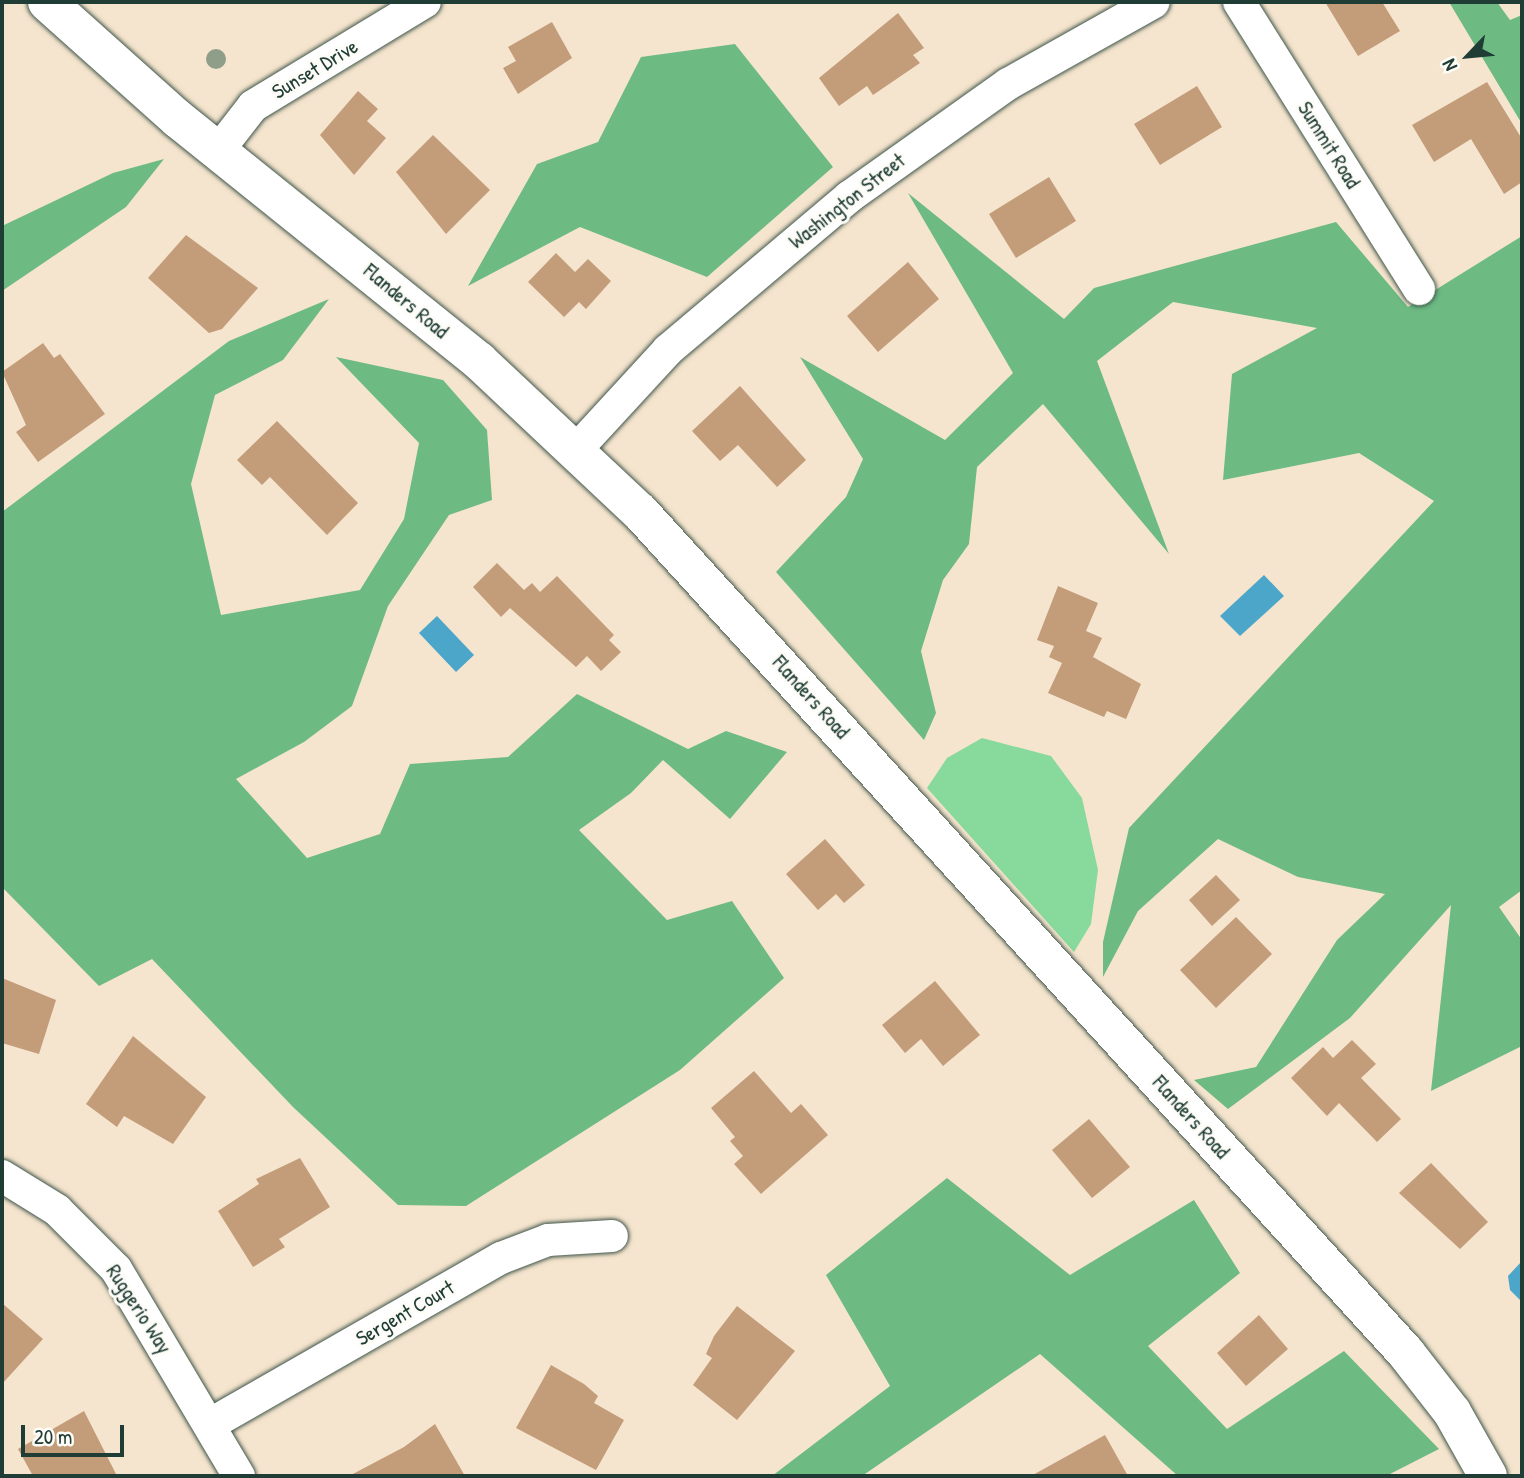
<!DOCTYPE html>
<style>
body{margin:0}
#map{position:relative;width:1524px;height:1478px;overflow:hidden;background:#f6e5ce;font-family:"Patrick Hand",sans-serif}
div>[style]{position:absolute}
.green>*{inset:0;background:#87da9b}
.forest>*{inset:0;background:#6dba83}
.water>*{inset:0;background:#4ca6c9}
.building>*{inset:0;background:#c39c7a}
.roads{filter:drop-shadow(0 0 2px #3f564b) drop-shadow(0 0 2px #3f564b)}
.minor>*{height:32px;margin:-16px;padding:0 16px;transform-origin:16px;border-radius:16px;background:#fff}
.secondary>*{height:38px;margin:-19px;padding:0 19px;transform-origin:19px;border-radius:19px;background:#fff}
.trees>*{width:20px;height:20px;margin:-10px;border-radius:50%;background:#8e9e88}
span{translate:-50% -50%;white-space:nowrap;text-align:center;line-height:1.15;-webkit-text-stroke:6px #fdfcf7;paint-order:stroke}
.street-label{font-size:21px;color:#1f3d34}
.frame{position:absolute;inset:0;border:4px solid #1f3d34;pointer-events:none}
.north{position:absolute;left:1433px;top:21px;width:70px;height:70px;-webkit-text-stroke:5px #fdfcf7;paint-order:stroke;rotate:244deg;font-size:19px;font-weight:700;line-height:28px;text-align:center;color:#1f3d34}
.north::after{content:'';display:block;margin:auto;width:24px;height:32px;background:#1f3d34;clip-path:polygon(50% 0,100% 100%,50% 72%,0 100%)}
.scale{position:absolute;left:21px;top:1425px;width:103px;height:32px;box-sizing:border-box;border:4px solid #1f3d34;border-top:0;padding-left:9px;font-size:21px;line-height:24px;white-space:nowrap;color:#1f3d34;-webkit-text-stroke:5px #fdfcf7;paint-order:stroke}
</style>
<div id="map">
<div class="green">
<i style="clip-path:polygon(982px 738px,1051px 756px,1082px 798px,1098px 870px,1091px 924px,1074px 952px,927px 788px,947px 758px)"></i>
</div>
<div class="forest">
<i style="clip-path:polygon(1449px 2px,1497px 2px,1510px 20px,1522px 15px,1522px 124px)"></i>
<i style="clip-path:polygon(735px 44px,833px 167px,707px 277px,580px 227px,468px 286px,537px 164px,598px 142px,641px 57px)"></i>
<i style="clip-path:polygon(164px 159px,126px 207px,2px 291px,2px 226px,113px 173px)"></i>
<i style="clip-path:polygon(908px 193px,1064px 319px,1094px 288px,1336px 222px,1408px 307px,1522px 236px,1522px 890px,1499px 907px,1522px 940px,1522px 1046px,1431px 1091px,1451px 905px,1350px 1018px,1228px 1109px,1194px 1080px,1256px 1067px,1337px 940px,1385px 894px,1298px 877px,1218px 839px,1138px 911px,1103px 977px,1103px 942px,1129px 828px,1434px 501px,1359px 453px,1223px 480px,1232px 374px,1317px 328px,1173px 302px,1097px 361px,1169px 554px,1043px 404px,977px 467px,969px 544px,943px 580px,921px 651px,936px 713px,924px 740px,776px 572px,846px 497px,863px 459px,800px 357px,945px 440px,1013px 373px)"></i>
<i style="clip-path:polygon(329px 299px,283px 360px,215px 395px,191px 484px,221px 615px,360px 590px,404px 519px,419px 443px,336px 357px,443px 380px,487px 430px,492px 500px,449px 515px,388px 606px,352px 706px,304px 742px,236px 779px,307px 858px,380px 834px,410px 764px,508px 757px,577px 694px,688px 749px,726px 731px,787px 752px,730px 819px,663px 760px,631px 793px,579px 830px,667px 920px,732px 901px,784px 978px,680px 1070px,466px 1206px,398px 1205px,293px 1107px,152px 959px,99px 986px,2px 887px,2px 512px,229px 341px)"></i>
<i style="clip-path:polygon(947px 1178px,1070px 1275px,1194px 1200px,1240px 1273px,1148px 1346px,1227px 1429px,1344px 1351px,1439px 1449px,1386px 1476px,1178px 1476px,1040px 1354px,862px 1476px,772px 1476px,890px 1386px,826px 1275px)"></i>
</div>
<div class="water">
<i style="clip-path:polygon(1264px 575px,1284px 596px,1240px 636px,1220px 616px)"></i>
<i style="clip-path:polygon(437px 616px,474px 655px,456px 672px,419px 633px)"></i>
<i style="clip-path:polygon(1522px 1261px,1522px 1302px,1510px 1290px,1508px 1276px)"></i>
</div>
<div class="building">
<i style="clip-path:polygon(1325px 2px,1382px 2px,1400px 31px,1358px 56px)"></i>
<i style="clip-path:polygon(898px 13px,924px 48px,913px 55px,920px 63px,873px 95px,867px 86px,839px 106px,819px 78px)"></i>
<i style="clip-path:polygon(552px 22px,572px 58px,518px 94px,503px 68px,516px 61px,508px 47px)"></i>
<i style="clip-path:polygon(1487px 82px,1522px 139px,1522px 182px,1504px 194px,1471px 139px,1434px 162px,1412px 125px)"></i>
<i style="clip-path:polygon(1197px 86px,1222px 127px,1160px 165px,1134px 124px)"></i>
<i style="clip-path:polygon(358px 91px,378px 109px,367px 121px,386px 138px,354px 175px,320px 135px)"></i>
<i style="clip-path:polygon(433px 135px,490px 190px,446px 234px,396px 172px)"></i>
<i style="clip-path:polygon(1049px 177px,1076px 221px,1016px 258px,989px 214px)"></i>
<i style="clip-path:polygon(186px 235px,258px 288px,222px 329px,209px 333px,148px 278px)"></i>
<i style="clip-path:polygon(556px 253px,575px 272px,588px 259px,611px 281px,586px 309px,579px 302px,564px 317px,528px 282px)"></i>
<i style="clip-path:polygon(908px 262px,939px 299px,878px 352px,847px 316px)"></i>
<i style="clip-path:polygon(43px 343px,54px 358px,60px 354px,105px 414px,38px 462px,16px 432px,26px 425px,2px 372px)"></i>
<i style="clip-path:polygon(740px 386px,806px 460px,777px 487px,738px 445px,720px 461px,692px 431px)"></i>
<i style="clip-path:polygon(277px 421px,358px 503px,327px 535px,270px 477px,262px 485px,237px 460px)"></i>
<i style="clip-path:polygon(497px 563px,524px 590px,532px 583px,540px 592px,557px 576px,614px 635px,609px 640px,621px 652px,601px 671px,587px 656px,576px 667px,510px 608px,501px 617px,473px 587px)"></i>
<i style="clip-path:polygon(1058px 586px,1098px 603px,1086px 631px,1102px 638px,1093px 657px,1141px 684px,1126px 719px,1107px 711px,1104px 717px,1048px 693px,1062px 663px,1049px 657px,1054px 646px,1037px 640px)"></i>
<i style="clip-path:polygon(825px 839px,865px 885px,844px 903px,836px 894px,818px 910px,786px 874px)"></i>
<i style="clip-path:polygon(1216px 875px,1240px 900px,1212px 926px,1189px 900px)"></i>
<i style="clip-path:polygon(1236px 917px,1272px 954px,1216px 1008px,1180px 970px)"></i>
<i style="clip-path:polygon(2px 978px,56px 1000px,39px 1054px,2px 1043px)"></i>
<i style="clip-path:polygon(935px 981px,980px 1035px,943px 1066px,921px 1039px,905px 1053px,882px 1025px)"></i>
<i style="clip-path:polygon(133px 1036px,206px 1097px,173px 1144px,124px 1116px,117px 1127px,86px 1104px)"></i>
<i style="clip-path:polygon(1352px 1040px,1376px 1064px,1361px 1078px,1401px 1119px,1377px 1142px,1339px 1103px,1327px 1116px,1291px 1078px,1323px 1047px,1333px 1058px)"></i>
<i style="clip-path:polygon(754px 1071px,791px 1113px,801px 1104px,828px 1135px,761px 1194px,734px 1164px,743px 1156px,730px 1141px,735px 1137px,711px 1108px)"></i>
<i style="clip-path:polygon(1089px 1119px,1130px 1167px,1092px 1198px,1052px 1150px)"></i>
<i style="clip-path:polygon(300px 1158px,330px 1207px,279px 1239px,285px 1247px,253px 1267px,218px 1211px,259px 1184px,256px 1179px)"></i>
<i style="clip-path:polygon(1431px 1163px,1488px 1222px,1460px 1249px,1399px 1193px)"></i>
<i style="clip-path:polygon(2px 1303px,43px 1339px,2px 1384px)"></i>
<i style="clip-path:polygon(737px 1306px,795px 1351px,737px 1420px,693px 1385px,712px 1358px,706px 1354px,714px 1336px)"></i>
<i style="clip-path:polygon(1259px 1315px,1288px 1349px,1246px 1386px,1217px 1353px)"></i>
<i style="clip-path:polygon(551px 1365px,584px 1384px,598px 1396px,594px 1403px,624px 1420px,596px 1470px,516px 1428px)"></i>
<i style="clip-path:polygon(84px 1411px,117px 1476px,33px 1476px,18px 1449px)"></i>
<i style="clip-path:polygon(435px 1424px,465px 1476px,349px 1476px,404px 1447px)"></i>
<i style="clip-path:polygon(1105px 1435px,1128px 1476px,1031px 1476px)"></i>
</div>
<div class="roads">
<div class="minor">
<i style="left:1239px;top:2px;width:339px;rotate:57.9deg"></i>
<i style="left:218px;top:151px;width:57px;rotate:-52.1deg"></i>
<i style="left:253px;top:106px;width:201px;rotate:-31.2deg"></i>
<i style="left:577px;top:449px;width:134px;rotate:-47.4deg"></i>
<i style="left:668px;top:350px;width:237px;rotate:-40.2deg"></i>
<i style="left:849px;top:197px;width:195px;rotate:-35.4deg"></i>
<i style="left:1008px;top:84px;width:167px;rotate:-29.3deg"></i>
<i style="left:2px;top:1176px;width:65px;rotate:31.7deg"></i>
<i style="left:57px;top:1210px;width:83px;rotate:45deg"></i>
<i style="left:116px;top:1269px;width:241px;rotate:59.3deg"></i>
<i style="left:209px;top:1425px;width:336px;rotate:-29.8deg"></i>
<i style="left:501px;top:1258px;width:50px;rotate:-21deg"></i>
<i style="left:548px;top:1240px;width:64px;rotate:-3.6deg"></i>
</div>
<div class="secondary">
<i style="left:47px;top:2px;width:176px;rotate:41.8deg"></i>
<i style="left:178px;top:119px;width:386px;rotate:38.8deg"></i>
<i style="left:479px;top:361px;width:221px;rotate:43.2deg"></i>
<i style="left:640px;top:512px;width:1138px;rotate:47.67deg"></i>
<i style="left:1406px;top:1353px;width:75px;rotate:52.1deg"></i>
<i style="left:1452px;top:1412px;width:73px;rotate:60.6deg"></i>
</div>
</div>
<div class="trees">
<i style="left:216px;top:59px"></i>
</div>
<div class="street-label">
<span style="left:315px;top:69px;rotate:-31deg">Sunset Drive</span>
<span style="left:1329px;top:145px;rotate:58deg">Summit Road</span>
<span style="left:847px;top:201px;rotate:-38deg">Washington Street</span>
<span style="left:406px;top:301px;rotate:40deg">Flanders Road</span>
<span style="left:811px;top:697px;rotate:48deg">Flanders Road</span>
<span style="left:1191px;top:1117px;rotate:48deg">Flanders Road</span>
<span style="left:139px;top:1309px;rotate:57deg">Ruggerio Way</span>
<span style="left:405px;top:1313px;rotate:-30deg">Sergent Court</span>
</div>
<div class="frame"></div>
<div class="north">N</div>
<div class="scale">20 m</div>
</div>
